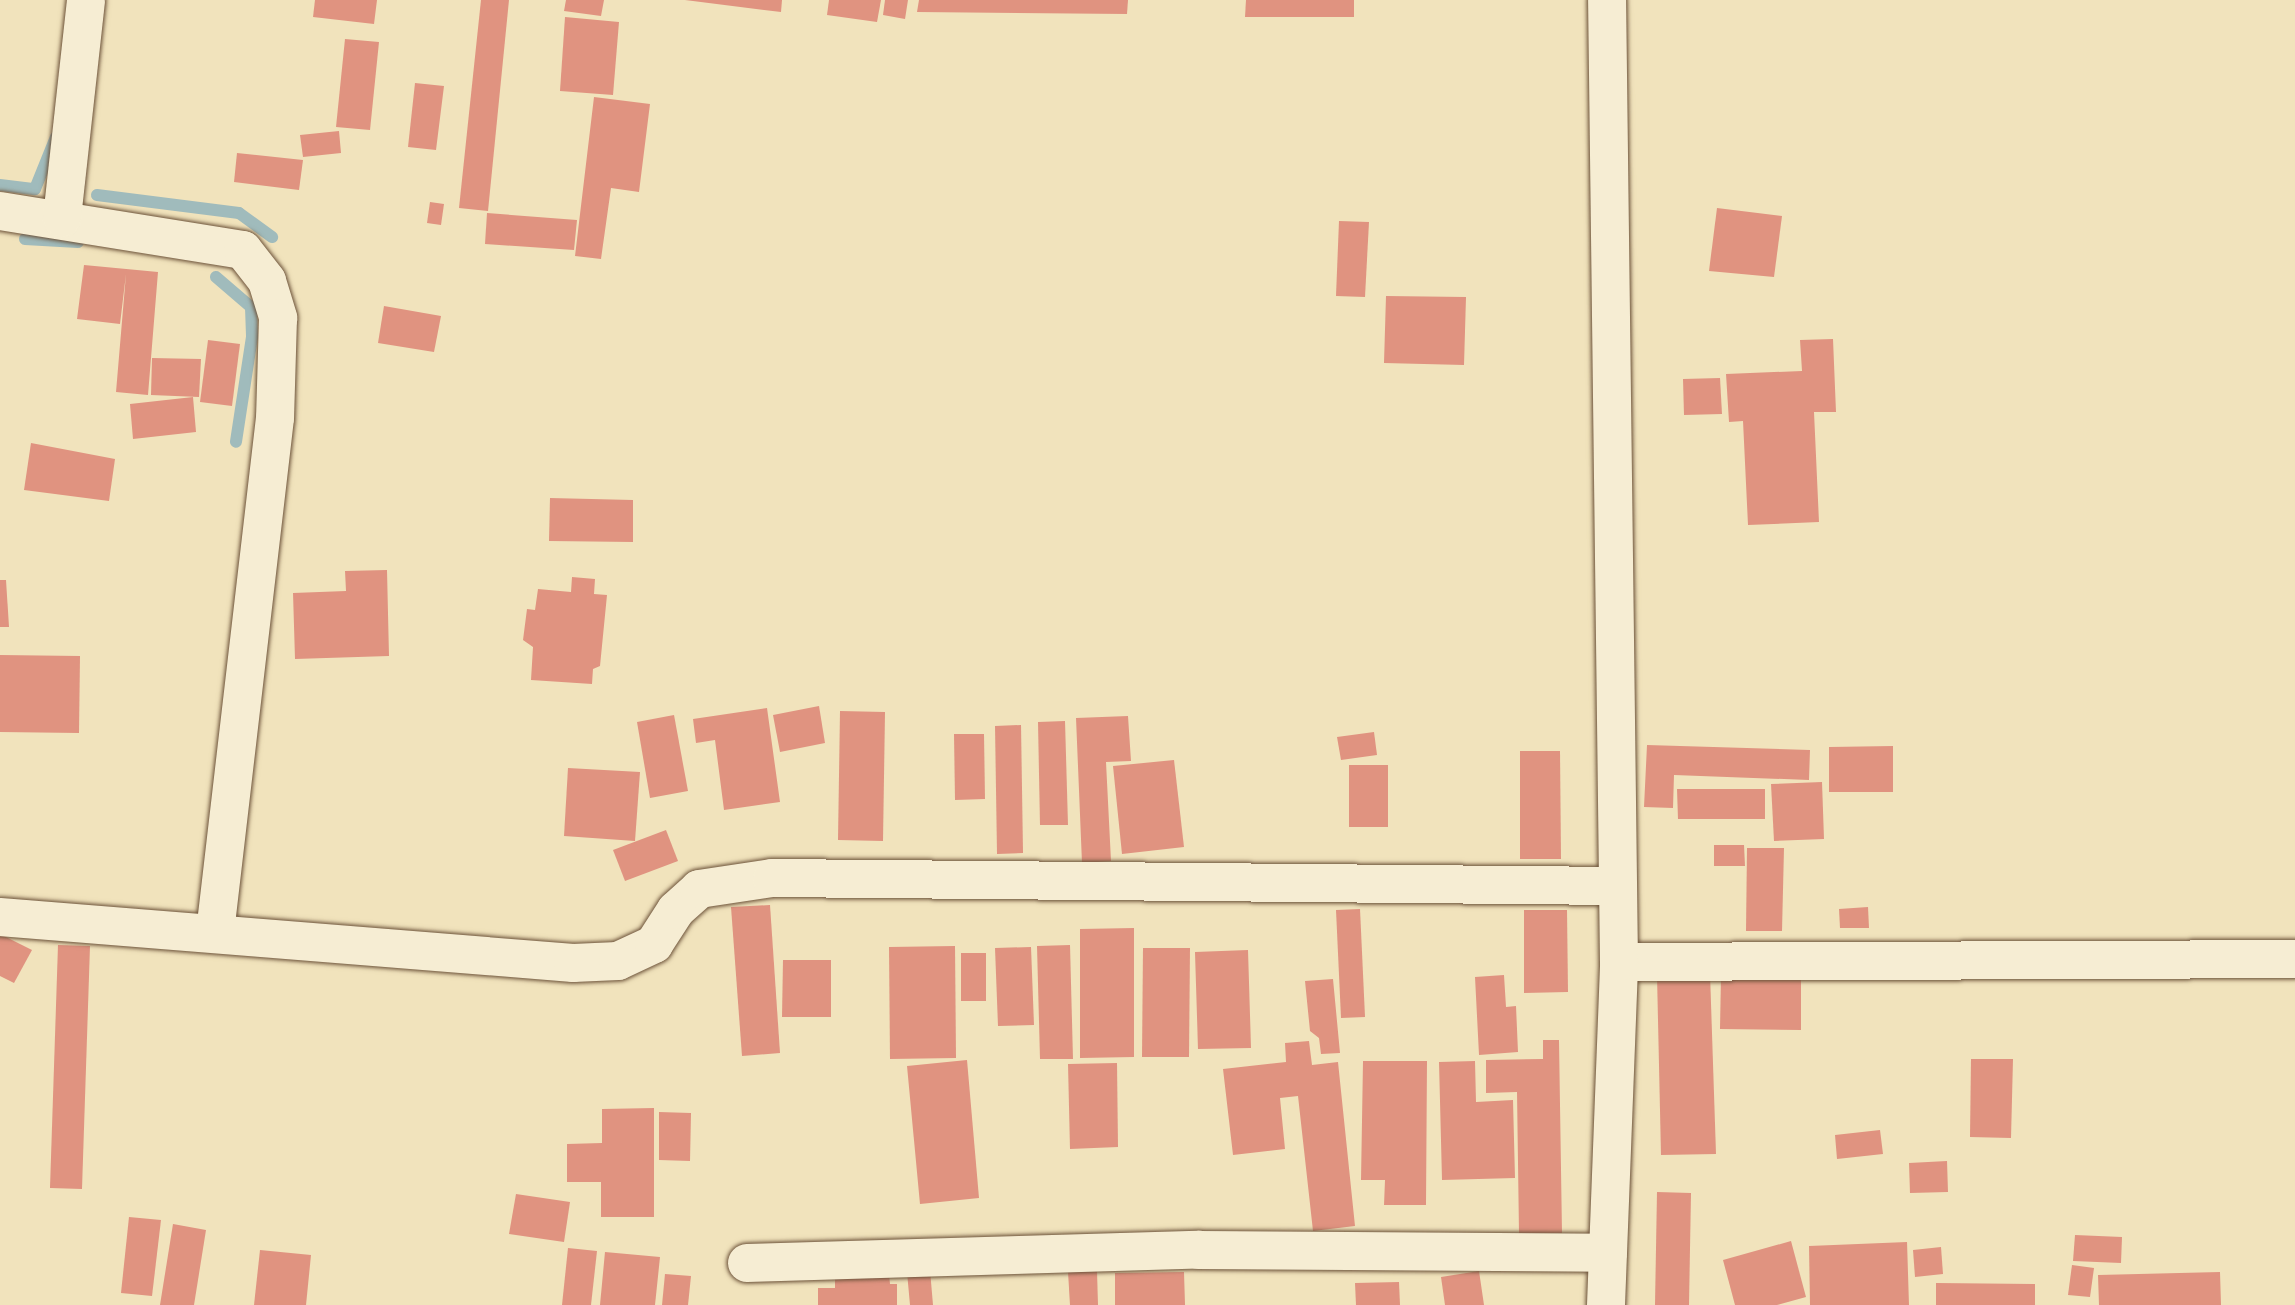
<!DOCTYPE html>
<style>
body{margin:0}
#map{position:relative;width:2295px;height:1305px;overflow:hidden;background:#f1e3bc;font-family:"Libre Bodoni",serif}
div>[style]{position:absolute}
.stream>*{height:12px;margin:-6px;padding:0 6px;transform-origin:6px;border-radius:6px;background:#a0bbbc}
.building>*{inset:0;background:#e09380}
.roads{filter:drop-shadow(0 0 2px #6c5239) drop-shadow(0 0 2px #6c5239)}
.minor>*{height:38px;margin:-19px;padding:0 19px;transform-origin:19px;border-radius:19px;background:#f6edd3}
span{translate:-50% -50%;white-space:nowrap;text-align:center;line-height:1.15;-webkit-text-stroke:7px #f6edd3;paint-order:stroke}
</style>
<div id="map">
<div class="stream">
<i style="left:0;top:185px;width:35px;rotate:7deg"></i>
<i style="left:35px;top:189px;width:56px;rotate:-68deg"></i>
<i style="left:97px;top:195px;width:143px;rotate:7.2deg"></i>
<i style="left:239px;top:213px;width:41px;rotate:36deg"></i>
<i style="left:25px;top:239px;width:53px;rotate:3.2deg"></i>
<i style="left:216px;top:277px;width:46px;rotate:40.6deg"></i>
<i style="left:251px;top:307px;width:30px;rotate:88deg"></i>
<i style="left:252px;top:337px;width:106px;rotate:98.7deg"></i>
</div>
<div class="building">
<i style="clip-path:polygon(315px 0,377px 0,374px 24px,313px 17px)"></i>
<i style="clip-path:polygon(481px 0,509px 0,488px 211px,459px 208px)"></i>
<i style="clip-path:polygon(566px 0,604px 0,601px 16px,564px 11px)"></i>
<i style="clip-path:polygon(685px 0,782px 0,781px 12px)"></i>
<i style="clip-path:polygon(829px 0,881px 0,877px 22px,827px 15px)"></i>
<i style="clip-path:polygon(885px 0,908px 0,905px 19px,883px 15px)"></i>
<i style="clip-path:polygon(919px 0,1128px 0,1127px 14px,917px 12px)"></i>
<i style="clip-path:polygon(1246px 0,1354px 0,1354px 17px,1245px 17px)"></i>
<i style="clip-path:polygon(565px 17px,619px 22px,613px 95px,560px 91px)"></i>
<i style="clip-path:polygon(345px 39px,379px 42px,370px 130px,336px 127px)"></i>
<i style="clip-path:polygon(415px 83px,444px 86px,436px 150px,408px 147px)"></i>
<i style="clip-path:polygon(594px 97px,650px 104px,639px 192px,611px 188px,601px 259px,575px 256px)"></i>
<i style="clip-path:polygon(339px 131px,341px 153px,303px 157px,300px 135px)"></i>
<i style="clip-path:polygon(237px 153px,303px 160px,299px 190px,234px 182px)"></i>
<i style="clip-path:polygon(430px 202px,444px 204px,441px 225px,427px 223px)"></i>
<i style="clip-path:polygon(1717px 208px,1782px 216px,1774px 277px,1709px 271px)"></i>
<i style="clip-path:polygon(487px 213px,577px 220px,574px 250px,485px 244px)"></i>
<i style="clip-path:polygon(1339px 221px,1369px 222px,1365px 297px,1336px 296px)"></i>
<i style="clip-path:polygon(84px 265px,158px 272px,148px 395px,116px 392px,126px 274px,120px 324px,77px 319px)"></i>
<i style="clip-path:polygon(1386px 296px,1466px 297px,1464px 365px,1384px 363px)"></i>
<i style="clip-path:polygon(384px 306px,441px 316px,434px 352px,378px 343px)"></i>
<i style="clip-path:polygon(1833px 339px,1836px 412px,1814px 412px,1819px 522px,1748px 525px,1743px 421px,1729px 422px,1726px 374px,1802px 371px,1800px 340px)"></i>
<i style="clip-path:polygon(208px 340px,240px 344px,232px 406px,200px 402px)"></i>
<i style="clip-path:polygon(152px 358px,201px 359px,199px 397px,151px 395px)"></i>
<i style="clip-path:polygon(1720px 378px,1722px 414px,1684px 415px,1683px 379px)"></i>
<i style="clip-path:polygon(193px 397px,196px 432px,133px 439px,130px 404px)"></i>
<i style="clip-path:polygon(31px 443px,115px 459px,109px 501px,24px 490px)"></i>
<i style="clip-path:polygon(550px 498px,633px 500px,633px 542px,549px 541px)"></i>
<i style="clip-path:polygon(387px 570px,389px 656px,295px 659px,293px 593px,346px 591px,345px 571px)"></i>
<i style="clip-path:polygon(572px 577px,595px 579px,594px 594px,607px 595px,600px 666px,593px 669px,592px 684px,531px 680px,533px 647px,523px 640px,527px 609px,535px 610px,538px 589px,571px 592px)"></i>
<i style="clip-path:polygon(0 580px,6px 580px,9px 627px,0 627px)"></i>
<i style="clip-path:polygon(0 655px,80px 656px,79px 733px,0 732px)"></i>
<i style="clip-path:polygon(819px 706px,825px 743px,780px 752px,773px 715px)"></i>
<i style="clip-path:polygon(767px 708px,780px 802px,724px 810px,715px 740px,696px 743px,693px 719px)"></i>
<i style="clip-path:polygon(840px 711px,885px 712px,883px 841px,838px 840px)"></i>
<i style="clip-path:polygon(674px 715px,688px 791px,650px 798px,637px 722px)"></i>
<i style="clip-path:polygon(1128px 716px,1131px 761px,1106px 762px,1111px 861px,1082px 863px,1076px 718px)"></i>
<i style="clip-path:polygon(1065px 721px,1068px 825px,1040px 825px,1038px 722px)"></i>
<i style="clip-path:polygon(1021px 725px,1023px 853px,997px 854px,995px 726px)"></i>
<i style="clip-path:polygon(1374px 732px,1377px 755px,1341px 760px,1337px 737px)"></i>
<i style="clip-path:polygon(954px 734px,984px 734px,985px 799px,955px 800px)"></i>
<i style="clip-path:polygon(1647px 745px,1810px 750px,1809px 780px,1674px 775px,1673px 808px,1644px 807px)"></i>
<i style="clip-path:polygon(1893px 746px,1893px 792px,1829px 792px,1829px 747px)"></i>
<i style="clip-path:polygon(1520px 751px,1560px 751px,1561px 859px,1520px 859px)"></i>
<i style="clip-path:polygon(1174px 760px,1184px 847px,1122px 854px,1113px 766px)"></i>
<i style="clip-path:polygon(1349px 765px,1388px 765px,1388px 827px,1349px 827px)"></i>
<i style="clip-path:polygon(568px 768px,640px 772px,635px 841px,564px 836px)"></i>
<i style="clip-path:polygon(1822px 782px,1824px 839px,1774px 841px,1771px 784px)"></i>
<i style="clip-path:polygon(1677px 789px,1765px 789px,1765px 819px,1678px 819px)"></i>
<i style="clip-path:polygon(666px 830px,678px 861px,625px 881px,613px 850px)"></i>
<i style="clip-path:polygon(1714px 845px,1744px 845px,1745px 866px,1714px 866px)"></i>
<i style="clip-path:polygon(1747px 848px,1784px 848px,1782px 931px,1746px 931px)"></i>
<i style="clip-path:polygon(770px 905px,780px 1053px,742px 1056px,731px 907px)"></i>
<i style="clip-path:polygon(1868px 907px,1869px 928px,1840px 928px,1839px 909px)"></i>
<i style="clip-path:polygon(1360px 909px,1365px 1017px,1341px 1018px,1336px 910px)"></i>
<i style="clip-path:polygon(1524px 910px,1567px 910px,1568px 992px,1524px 993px)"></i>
<i style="clip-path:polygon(1134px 928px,1134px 1057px,1080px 1058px,1080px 929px)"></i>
<i style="clip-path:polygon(0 934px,32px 950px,14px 983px,0 976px)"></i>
<i style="clip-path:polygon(58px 945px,90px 946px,82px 1189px,50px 1188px)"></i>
<i style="clip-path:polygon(1070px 945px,1073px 1059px,1040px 1059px,1037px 946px)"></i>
<i style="clip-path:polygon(955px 946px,956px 1058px,890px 1059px,889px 947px)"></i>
<i style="clip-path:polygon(1031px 947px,1034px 1025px,998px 1026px,995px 948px)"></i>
<i style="clip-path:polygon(1143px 948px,1190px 948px,1189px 1057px,1142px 1057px)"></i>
<i style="clip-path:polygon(1248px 950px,1251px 1048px,1198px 1049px,1195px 952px)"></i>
<i style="clip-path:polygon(961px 953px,986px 953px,986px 1001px,961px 1001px)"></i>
<i style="clip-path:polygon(783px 960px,831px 960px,831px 1017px,782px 1017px)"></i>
<i style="clip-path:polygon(1710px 973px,1716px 1154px,1661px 1155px,1657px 975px)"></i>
<i style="clip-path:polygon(1504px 975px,1506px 1007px,1516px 1006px,1518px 1052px,1479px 1055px,1475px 977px)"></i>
<i style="clip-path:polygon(1721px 976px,1801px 976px,1801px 1030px,1720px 1029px)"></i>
<i style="clip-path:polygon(1333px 979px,1340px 1053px,1321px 1054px,1319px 1038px,1310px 1031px,1305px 981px)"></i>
<i style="clip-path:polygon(1543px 1040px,1559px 1040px,1562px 1233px,1519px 1234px,1517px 1092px,1486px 1093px,1486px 1060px,1543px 1059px)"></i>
<i style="clip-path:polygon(1309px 1041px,1312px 1065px,1338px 1062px,1355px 1226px,1313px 1231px,1298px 1096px,1280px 1098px,1285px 1149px,1233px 1155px,1223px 1069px,1286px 1062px,1285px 1043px)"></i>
<i style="clip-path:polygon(1971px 1059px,2013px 1059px,2011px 1138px,1970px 1137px)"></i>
<i style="clip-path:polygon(967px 1060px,979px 1198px,920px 1204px,907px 1066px)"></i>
<i style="clip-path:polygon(1363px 1061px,1427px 1061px,1426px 1205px,1384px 1205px,1385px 1180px,1361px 1180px)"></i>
<i style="clip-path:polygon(1475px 1061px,1476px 1102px,1513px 1100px,1515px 1178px,1442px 1180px,1439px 1062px)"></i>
<i style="clip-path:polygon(1117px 1063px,1118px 1147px,1070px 1149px,1068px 1064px)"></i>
<i style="clip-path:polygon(654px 1108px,654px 1217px,601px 1217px,601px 1182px,567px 1182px,567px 1144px,602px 1143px,602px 1109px)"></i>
<i style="clip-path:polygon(659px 1112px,691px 1113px,690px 1161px,659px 1160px)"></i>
<i style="clip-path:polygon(1880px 1130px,1883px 1154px,1837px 1159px,1835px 1135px)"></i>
<i style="clip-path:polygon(1947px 1161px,1948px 1192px,1910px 1193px,1909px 1163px)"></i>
<i style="clip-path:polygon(1657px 1192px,1691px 1193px,1689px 1305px,1655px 1305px)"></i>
<i style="clip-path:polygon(516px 1194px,570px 1202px,564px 1242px,509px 1234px)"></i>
<i style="clip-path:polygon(129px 1217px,161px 1220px,152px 1296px,121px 1293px)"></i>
<i style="clip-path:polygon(173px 1224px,206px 1230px,194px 1305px,160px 1305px)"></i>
<i style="clip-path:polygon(2075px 1235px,2122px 1237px,2121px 1263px,2073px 1261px)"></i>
<i style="clip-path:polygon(1791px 1241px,1806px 1297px,1777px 1305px,1735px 1305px,1723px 1260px)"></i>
<i style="clip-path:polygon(1907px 1242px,1909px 1305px,1810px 1305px,1809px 1246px)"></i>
<i style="clip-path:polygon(1941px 1247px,1943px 1274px,1915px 1277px,1913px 1250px)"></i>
<i style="clip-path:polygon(568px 1248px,597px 1251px,591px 1305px,562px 1305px)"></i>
<i style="clip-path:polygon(260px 1250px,311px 1255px,306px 1305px,254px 1305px)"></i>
<i style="clip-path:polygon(605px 1252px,660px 1257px,655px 1305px,600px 1305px)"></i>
<i style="clip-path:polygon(2072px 1265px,2094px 1268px,2090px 1297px,2068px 1295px)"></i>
<i style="clip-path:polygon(930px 1270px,933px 1305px,910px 1305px,907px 1272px)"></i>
<i style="clip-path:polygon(1097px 1271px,1098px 1305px,1070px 1305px,1068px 1272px)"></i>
<i style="clip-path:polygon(1479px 1271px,1484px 1305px,1445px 1305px,1441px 1277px)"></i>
<i style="clip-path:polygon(1184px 1272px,1185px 1305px,1115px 1305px,1115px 1273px)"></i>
<i style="clip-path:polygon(2220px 1272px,2221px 1305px,2099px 1305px,2098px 1275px)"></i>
<i style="clip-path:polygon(665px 1274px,691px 1276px,688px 1305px,662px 1305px)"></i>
<i style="clip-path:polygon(835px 1274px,889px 1274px,890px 1284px,897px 1284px,897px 1305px,818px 1305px,818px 1288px,835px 1288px)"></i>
<i style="clip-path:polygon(1399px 1282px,1400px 1305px,1356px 1305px,1355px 1283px)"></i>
<i style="clip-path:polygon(1936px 1283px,2035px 1284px,2035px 1305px,1936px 1305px)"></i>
</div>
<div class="roads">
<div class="minor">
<i style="left:0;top:211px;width:246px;rotate:9.1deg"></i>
<i style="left:243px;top:250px;width:39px;rotate:52deg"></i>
<i style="left:267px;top:281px;width:39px;rotate:73deg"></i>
<i style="left:278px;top:318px;width:100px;rotate:91.7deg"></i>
<i style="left:275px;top:418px;width:518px;rotate:96.65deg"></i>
<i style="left:62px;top:218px;width:219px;rotate:-83.7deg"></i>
<i style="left:0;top:917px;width:575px;rotate:4.59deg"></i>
<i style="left:573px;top:963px;width:45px;rotate:-2.5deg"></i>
<i style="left:618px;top:961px;width:40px;rotate:-25deg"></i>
<i style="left:654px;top:944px;width:40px;rotate:-57.1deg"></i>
<i style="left:676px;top:910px;width:31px;rotate:-42deg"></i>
<i style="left:699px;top:889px;width:74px;rotate:-8.6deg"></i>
<i style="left:772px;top:878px;width:846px;rotate:0.54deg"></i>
<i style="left:1619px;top:962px;width:676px;rotate:-0.25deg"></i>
<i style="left:747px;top:1263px;width:451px;rotate:-1.7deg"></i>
<i style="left:1198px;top:1250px;width:410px;rotate:0.4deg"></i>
<i style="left:1606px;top:1305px;width:343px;rotate:-87.8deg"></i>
<i style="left:1619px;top:962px;width:962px;rotate:-90.71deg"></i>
</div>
</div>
</div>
